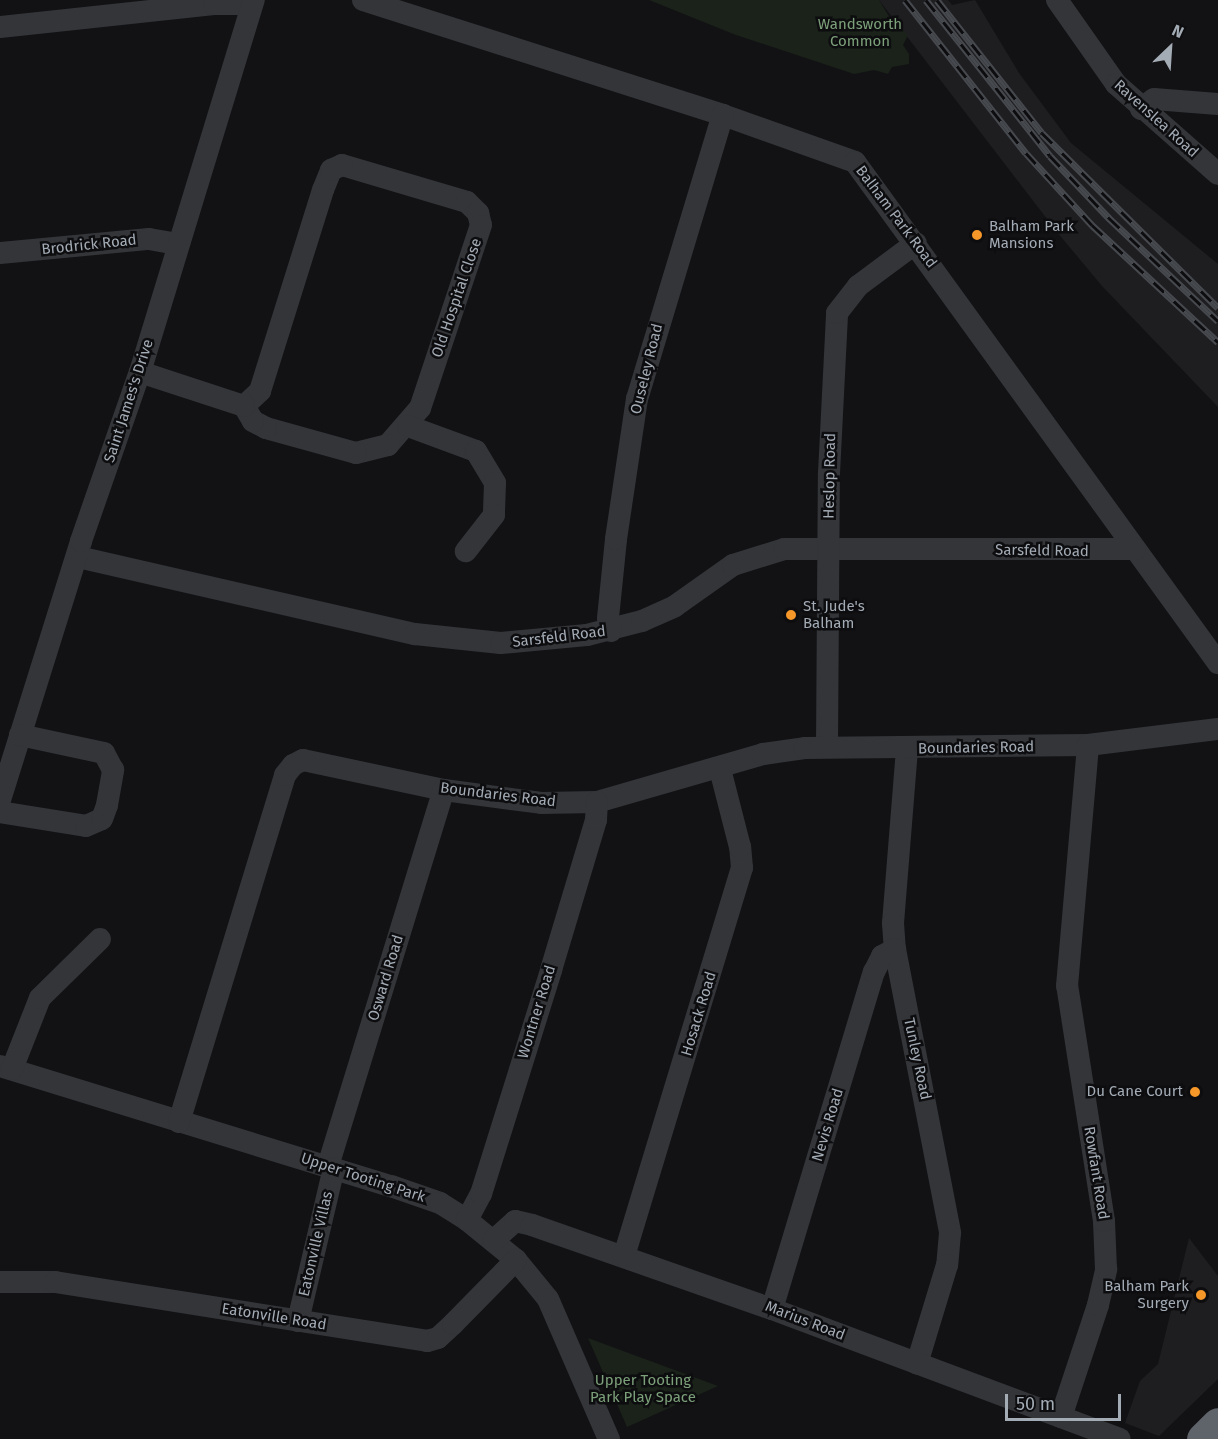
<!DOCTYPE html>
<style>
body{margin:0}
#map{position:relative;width:1218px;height:1439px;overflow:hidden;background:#121214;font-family:"Fira Sans",sans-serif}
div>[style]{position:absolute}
.built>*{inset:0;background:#1e1e21}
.green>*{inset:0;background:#1a221a}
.minor>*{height:22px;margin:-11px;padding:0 11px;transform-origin:11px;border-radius:11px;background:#333539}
.highway>*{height:33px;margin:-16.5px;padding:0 16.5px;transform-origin:16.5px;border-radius:16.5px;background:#5f636a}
.rail>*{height:7px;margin-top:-3.5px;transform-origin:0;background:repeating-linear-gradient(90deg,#0d0d0f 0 14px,#46494e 0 28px);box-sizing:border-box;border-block:2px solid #46494e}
.dots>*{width:16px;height:16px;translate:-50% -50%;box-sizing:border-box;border:3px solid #0d0d0f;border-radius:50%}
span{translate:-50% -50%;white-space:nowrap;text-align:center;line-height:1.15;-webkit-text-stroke:5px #0d0d0f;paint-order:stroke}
.park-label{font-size:15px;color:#7ca07a}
.street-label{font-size:15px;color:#a3abb5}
.poi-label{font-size:15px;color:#a3abb5}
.left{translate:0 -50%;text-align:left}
.right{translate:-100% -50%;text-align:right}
.north{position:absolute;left:1140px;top:18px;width:60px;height:60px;-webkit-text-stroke:4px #0d0d0f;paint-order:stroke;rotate:25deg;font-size:16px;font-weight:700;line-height:24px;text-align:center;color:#a3abb5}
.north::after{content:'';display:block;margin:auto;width:21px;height:27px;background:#a3abb5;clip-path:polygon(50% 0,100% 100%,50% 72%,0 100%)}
.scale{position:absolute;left:1005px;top:1394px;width:116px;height:27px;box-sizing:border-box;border:3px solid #a3abb5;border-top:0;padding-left:8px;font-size:18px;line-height:21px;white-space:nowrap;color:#a3abb5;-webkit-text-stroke:4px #0d0d0f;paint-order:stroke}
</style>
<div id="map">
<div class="built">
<i style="clip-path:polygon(879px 0,948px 0,952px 5px,975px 0,1019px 73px,1071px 143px,1218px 264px,1218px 407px,1102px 286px,1057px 232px)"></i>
<i style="clip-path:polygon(1189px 1238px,1218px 1276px,1218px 1379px,1159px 1436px,1125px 1423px,1140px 1381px,1158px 1364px)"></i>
</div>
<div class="green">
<i style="clip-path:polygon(649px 0,879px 0,890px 18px,908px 35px,903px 45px,909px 54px,909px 64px,892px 67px,888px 74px,874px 70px,854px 74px,736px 35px)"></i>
<i style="clip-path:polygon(588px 1338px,718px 1386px,627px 1427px)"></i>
</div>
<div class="minor">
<i style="left:363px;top:0;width:378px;rotate:17.7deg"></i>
<i style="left:723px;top:115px;width:140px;rotate:19.6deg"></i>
<i style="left:855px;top:162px;width:619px;rotate:54.07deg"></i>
<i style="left:1057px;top:0;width:103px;rotate:54.9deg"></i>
<i style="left:1116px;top:84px;width:136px;rotate:41.4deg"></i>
<i style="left:0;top:27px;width:215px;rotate:-6.1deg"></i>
<i style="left:214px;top:4px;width:38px"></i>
<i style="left:1141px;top:109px;width:16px;rotate:-38deg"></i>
<i style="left:1154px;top:99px;width:64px;rotate:4.5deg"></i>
<i style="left:342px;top:165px;width:130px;rotate:16.5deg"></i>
<i style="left:467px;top:202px;width:16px;rotate:45deg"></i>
<i style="left:478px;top:213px;width:12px;rotate:76deg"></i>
<i style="left:481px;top:225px;width:193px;rotate:108.4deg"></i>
<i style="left:420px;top:408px;width:49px;rotate:130.9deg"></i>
<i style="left:388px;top:445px;width:33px;rotate:166deg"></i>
<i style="left:356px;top:453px;width:93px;rotate:-164.5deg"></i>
<i style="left:266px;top:428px;width:15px;rotate:-152deg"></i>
<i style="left:253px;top:421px;width:17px;rotate:-121deg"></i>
<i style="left:244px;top:406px;width:22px;rotate:-43deg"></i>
<i style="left:260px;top:391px;width:211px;rotate:-72.6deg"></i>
<i style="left:323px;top:190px;width:22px;rotate:-68deg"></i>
<i style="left:331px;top:170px;width:12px;rotate:-24deg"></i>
<i style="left:0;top:253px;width:150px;rotate:-5.4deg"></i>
<i style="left:149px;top:239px;width:28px;rotate:10deg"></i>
<i style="left:140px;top:372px;width:109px;rotate:18.1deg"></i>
<i style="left:408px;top:426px;width:72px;rotate:20.2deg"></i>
<i style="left:476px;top:451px;width:37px;rotate:59deg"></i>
<i style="left:495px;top:483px;width:32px;rotate:92deg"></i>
<i style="left:494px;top:515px;width:46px;rotate:127.9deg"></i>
<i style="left:78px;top:557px;width:346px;rotate:12.9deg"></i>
<i style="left:415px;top:634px;width:86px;rotate:6deg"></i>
<i style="left:501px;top:643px;width:86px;rotate:-5.3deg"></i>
<i style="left:587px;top:635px;width:57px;rotate:-14.3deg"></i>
<i style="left:642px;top:621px;width:36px;rotate:-24deg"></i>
<i style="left:675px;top:606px;width:71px;rotate:-35.3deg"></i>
<i style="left:733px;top:565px;width:53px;rotate:-17.4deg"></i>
<i style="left:784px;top:549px;width:351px"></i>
<i style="left:611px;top:631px;width:13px;rotate:-103deg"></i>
<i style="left:608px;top:618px;width:79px;rotate:-84.2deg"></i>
<i style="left:616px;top:539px;width:142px;rotate:-81.5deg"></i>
<i style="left:637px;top:399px;width:297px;rotate:-73.2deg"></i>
<i style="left:827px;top:745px;width:272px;rotate:-89.6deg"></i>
<i style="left:829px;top:473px;width:160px;rotate:-87.1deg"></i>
<i style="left:837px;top:313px;width:34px;rotate:-52deg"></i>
<i style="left:858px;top:286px;width:72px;rotate:-36.6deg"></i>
<i style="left:907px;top:749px;width:175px;rotate:94.6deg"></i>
<i style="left:893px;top:923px;width:26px;rotate:86deg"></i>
<i style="left:895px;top:949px;width:289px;rotate:79deg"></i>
<i style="left:950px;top:1233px;width:32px;rotate:95deg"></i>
<i style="left:947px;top:1265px;width:103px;rotate:106.9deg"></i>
<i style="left:0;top:800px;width:271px;rotate:-72.6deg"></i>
<i style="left:81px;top:541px;width:179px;rotate:-70.8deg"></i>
<i style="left:140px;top:372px;width:389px;rotate:-73deg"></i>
<i style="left:0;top:812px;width:87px;rotate:9.2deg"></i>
<i style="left:86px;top:826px;width:17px;rotate:-24deg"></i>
<i style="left:102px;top:819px;width:15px;rotate:-70deg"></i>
<i style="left:107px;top:805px;width:36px;rotate:-80deg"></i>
<i style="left:113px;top:770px;width:19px;rotate:-118deg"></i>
<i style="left:104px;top:753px;width:86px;rotate:-167.9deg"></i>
<i style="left:0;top:1066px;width:409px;rotate:17.1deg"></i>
<i style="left:391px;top:1186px;width:52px;rotate:19.1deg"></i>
<i style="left:440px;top:1203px;width:32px;rotate:32deg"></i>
<i style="left:467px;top:1220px;width:63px;rotate:39.2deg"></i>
<i style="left:516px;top:1260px;width:50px;rotate:50.6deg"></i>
<i style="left:548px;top:1299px;width:153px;rotate:66.5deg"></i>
<i style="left:12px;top:1069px;width:76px;rotate:-68.5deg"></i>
<i style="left:40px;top:998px;width:84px;rotate:-44.5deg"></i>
<i style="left:179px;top:1122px;width:363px;rotate:-73deg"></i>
<i style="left:285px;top:775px;width:13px;rotate:-51deg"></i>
<i style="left:293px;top:765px;width:11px;rotate:-27deg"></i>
<i style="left:303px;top:760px;width:144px;rotate:12deg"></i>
<i style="left:444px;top:790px;width:98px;rotate:7.6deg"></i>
<i style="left:541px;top:803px;width:56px;rotate:-1deg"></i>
<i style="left:597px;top:802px;width:173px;rotate:-16.1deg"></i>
<i style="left:763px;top:754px;width:42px;rotate:-8.1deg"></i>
<i style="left:805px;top:748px;width:283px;rotate:-0.6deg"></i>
<i style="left:1088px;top:745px;width:131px;rotate:-7deg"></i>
<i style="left:328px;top:1166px;width:393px;rotate:-72.9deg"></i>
<i style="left:467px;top:1220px;width:30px;rotate:-62deg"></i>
<i style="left:481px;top:1194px;width:235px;rotate:-72.6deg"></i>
<i style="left:551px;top:970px;width:157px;rotate:-73.3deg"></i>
<i style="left:596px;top:820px;width:18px;rotate:-87deg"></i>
<i style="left:493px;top:1241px;width:30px;rotate:-42deg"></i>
<i style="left:515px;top:1221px;width:17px;rotate:13deg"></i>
<i style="left:532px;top:1225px;width:254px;rotate:19.3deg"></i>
<i style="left:772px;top:1309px;width:371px;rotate:20.5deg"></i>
<i style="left:624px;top:1256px;width:406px;rotate:-73.1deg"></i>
<i style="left:742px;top:868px;width:21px;rotate:-95deg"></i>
<i style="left:740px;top:847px;width:81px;rotate:-104.4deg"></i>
<i style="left:0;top:1282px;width:55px"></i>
<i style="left:55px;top:1282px;width:377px;rotate:9deg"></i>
<i style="left:427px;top:1341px;width:11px;rotate:-15deg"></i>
<i style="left:438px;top:1338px;width:21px;rotate:-43deg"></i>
<i style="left:453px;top:1324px;width:90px;rotate:-45.5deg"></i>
<i style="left:772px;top:1309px;width:352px;rotate:-73.2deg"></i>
<i style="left:874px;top:972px;width:18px;rotate:-63deg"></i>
<i style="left:882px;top:956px;width:15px;rotate:-28deg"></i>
<i style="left:298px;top:1321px;width:157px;rotate:-76.8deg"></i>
<i style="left:1061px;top:1417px;width:118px;rotate:-71.7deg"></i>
<i style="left:1098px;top:1305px;width:37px;rotate:-77deg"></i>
<i style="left:1106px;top:1269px;width:48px;rotate:-92.4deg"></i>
<i style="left:1104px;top:1221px;width:238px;rotate:-98.9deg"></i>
<i style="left:1067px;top:986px;width:242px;rotate:-85deg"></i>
</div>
<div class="highway">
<i style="left:1203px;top:1439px;width:21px;rotate:-45deg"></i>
</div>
<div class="rail">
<i style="left:905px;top:0;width:195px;rotate:51.7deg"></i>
<i style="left:1026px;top:153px;width:98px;rotate:47.5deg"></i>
<i style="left:1092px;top:225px;width:172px;rotate:42.9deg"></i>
<i style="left:926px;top:0;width:199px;rotate:51.5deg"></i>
<i style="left:1050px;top:156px;width:86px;rotate:46.4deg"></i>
<i style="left:1109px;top:218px;width:150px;rotate:43.4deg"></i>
<i style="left:937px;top:0;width:169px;rotate:51.7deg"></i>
<i style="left:1042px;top:133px;width:248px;rotate:44.8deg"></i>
</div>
<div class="dots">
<i style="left:977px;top:235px;background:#f59729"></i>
<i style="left:791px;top:615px;background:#f59729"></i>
<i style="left:1195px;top:1092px;background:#f59729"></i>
<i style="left:1201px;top:1295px;background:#f59729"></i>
</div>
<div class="park-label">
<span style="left:860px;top:33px">Wandsworth<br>Common</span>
<span style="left:643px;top:1389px">Upper Tooting<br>Park Play Space</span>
</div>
<div class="street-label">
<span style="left:1156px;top:119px;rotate:42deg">Ravenslea Road</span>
<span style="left:896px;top:217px;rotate:53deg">Balham Park Road</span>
<span style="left:89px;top:245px;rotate:-6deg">Brodrick Road</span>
<span style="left:457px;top:298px;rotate:-71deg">Old Hospital Close</span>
<span style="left:647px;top:369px;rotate:-76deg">Ouseley Road</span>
<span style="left:129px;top:401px;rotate:-72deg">Saint James's Drive</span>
<span style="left:830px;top:476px;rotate:-89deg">Heslop Road</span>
<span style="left:1042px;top:551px;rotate:1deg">Sarsfeld Road</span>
<span style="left:559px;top:637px;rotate:-7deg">Sarsfeld Road</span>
<span style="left:976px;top:748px;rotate:-1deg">Boundaries Road</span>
<span style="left:498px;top:795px;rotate:7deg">Boundaries Road</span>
<span style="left:386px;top:978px;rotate:-73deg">Osward Road</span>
<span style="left:537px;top:1012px;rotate:-73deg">Wontner Road</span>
<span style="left:699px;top:1014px;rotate:-73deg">Hosack Road</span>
<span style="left:917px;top:1059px;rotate:78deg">Tunley Road</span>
<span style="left:828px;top:1125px;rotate:-73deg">Nevis Road</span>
<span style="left:1096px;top:1173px;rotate:81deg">Rowfant Road</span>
<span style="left:363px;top:1178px;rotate:18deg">Upper Tooting Park</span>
<span style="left:316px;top:1244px;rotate:-77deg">Eatonville Villas</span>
<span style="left:274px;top:1317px;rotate:9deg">Eatonville Road</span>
<span style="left:805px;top:1321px;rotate:21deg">Marius Road</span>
</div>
<div class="poi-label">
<span class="left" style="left:989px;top:235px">Balham Park<br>Mansions</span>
<span class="left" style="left:803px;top:615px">St. Jude's<br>Balham</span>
<span class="right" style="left:1183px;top:1092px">Du Cane Court</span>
<span class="right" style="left:1189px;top:1295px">Balham Park<br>Surgery</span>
</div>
<div class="north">N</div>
<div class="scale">50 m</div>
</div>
